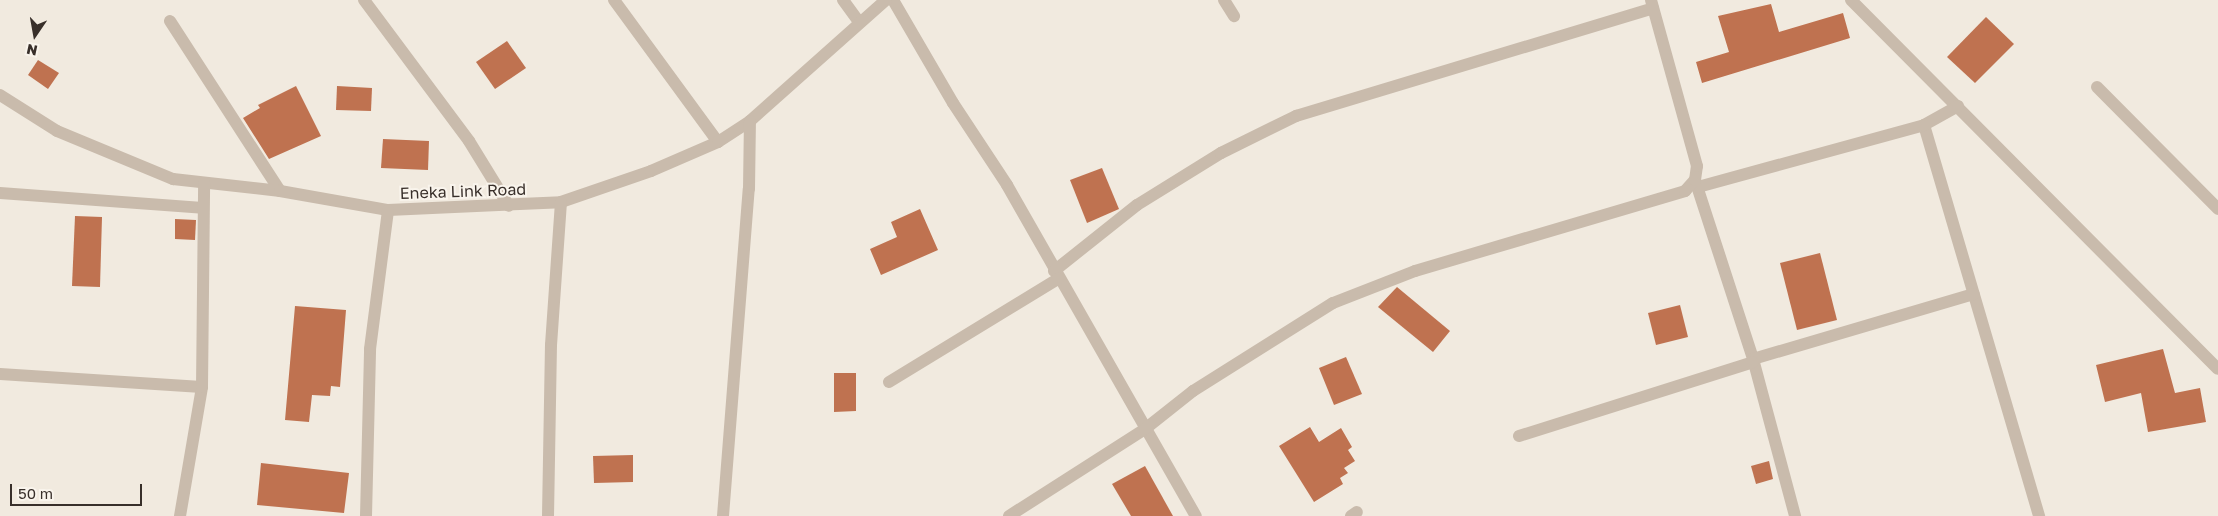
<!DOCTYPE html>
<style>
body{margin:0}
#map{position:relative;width:2218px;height:516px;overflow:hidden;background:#f1eadf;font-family:"Golos Text",sans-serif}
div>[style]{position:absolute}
.building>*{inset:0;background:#bf7250}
.minor>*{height:12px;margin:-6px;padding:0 6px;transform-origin:6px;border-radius:6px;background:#c9bbac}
span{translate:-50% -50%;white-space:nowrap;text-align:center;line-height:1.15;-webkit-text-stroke:4px #f9f4ec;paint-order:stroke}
.street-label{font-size:16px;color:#382f2a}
.north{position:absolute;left:10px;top:10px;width:50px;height:50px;-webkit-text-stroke:4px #f9f4ec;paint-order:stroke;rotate:192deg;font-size:14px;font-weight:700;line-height:20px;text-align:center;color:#382f2a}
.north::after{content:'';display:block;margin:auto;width:18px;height:22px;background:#382f2a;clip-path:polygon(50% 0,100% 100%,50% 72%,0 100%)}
.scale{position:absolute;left:10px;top:484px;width:132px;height:22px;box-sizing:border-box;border:2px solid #382f2a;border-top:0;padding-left:6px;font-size:15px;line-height:18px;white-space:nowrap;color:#382f2a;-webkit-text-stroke:4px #f9f4ec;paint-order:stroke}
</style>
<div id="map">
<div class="building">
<i style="clip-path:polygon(1771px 4px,1779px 32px,1843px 13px,1850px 38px,1702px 83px,1696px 62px,1729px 52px,1718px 16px)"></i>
<i style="clip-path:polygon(1986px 17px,2014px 44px,1975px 83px,1947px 57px)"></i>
<i style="clip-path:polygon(507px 41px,526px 68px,495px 89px,476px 62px)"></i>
<i style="clip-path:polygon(38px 60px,59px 73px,48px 89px,28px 75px)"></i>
<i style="clip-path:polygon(296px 86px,321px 136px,269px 159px,243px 118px,260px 108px,258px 105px)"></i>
<i style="clip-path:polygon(337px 86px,372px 88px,371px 111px,336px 110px)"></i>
<i style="clip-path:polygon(383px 139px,429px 141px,428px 170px,381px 168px)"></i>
<i style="clip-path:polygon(1102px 168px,1119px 209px,1087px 223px,1070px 180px)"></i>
<i style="clip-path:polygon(920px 209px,938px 250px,881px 275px,870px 249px,897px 237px,891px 222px)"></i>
<i style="clip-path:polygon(75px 216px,102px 217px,100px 287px,72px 286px)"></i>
<i style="clip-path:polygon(175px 219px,196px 220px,195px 240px,175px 239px)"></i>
<i style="clip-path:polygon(1820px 253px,1837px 320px,1797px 330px,1780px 263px)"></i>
<i style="clip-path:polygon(1397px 287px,1450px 331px,1433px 352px,1378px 307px)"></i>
<i style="clip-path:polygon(1680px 305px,1688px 337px,1656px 345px,1648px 313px)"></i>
<i style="clip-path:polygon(295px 306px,346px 310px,340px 387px,331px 386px,330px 396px,312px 395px,309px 422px,285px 420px)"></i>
<i style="clip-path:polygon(2163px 349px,2175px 393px,2200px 388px,2206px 422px,2148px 432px,2141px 393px,2105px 402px,2096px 365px)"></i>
<i style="clip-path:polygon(1346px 357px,1362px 394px,1334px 405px,1319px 368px)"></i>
<i style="clip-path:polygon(834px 373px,856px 373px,856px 411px,834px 412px)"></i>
<i style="clip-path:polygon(1310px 427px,1319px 442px,1341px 428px,1352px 447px,1348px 450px,1355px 461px,1344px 468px,1348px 473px,1340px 478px,1343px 484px,1314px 502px,1279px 446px)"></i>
<i style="clip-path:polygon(633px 455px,633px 482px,594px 483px,593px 456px)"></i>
<i style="clip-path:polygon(1769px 461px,1773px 479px,1756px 484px,1751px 466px)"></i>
<i style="clip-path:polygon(261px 463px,349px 473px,344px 513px,257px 505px)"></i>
<i style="clip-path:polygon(1145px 466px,1173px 516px,1131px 516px,1112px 484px)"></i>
</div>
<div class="minor">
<i style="left:364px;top:0;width:176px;rotate:53.3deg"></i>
<i style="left:469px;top:141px;width:76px;rotate:58.4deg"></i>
<i style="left:614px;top:0;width:176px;rotate:53.8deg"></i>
<i style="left:843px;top:0;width:27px;rotate:54deg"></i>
<i style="left:893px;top:0;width:119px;rotate:59.8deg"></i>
<i style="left:953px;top:103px;width:98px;rotate:56.6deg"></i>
<i style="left:1007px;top:185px;width:381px;rotate:60.3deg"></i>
<i style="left:1224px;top:0;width:19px;rotate:58deg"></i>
<i style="left:1851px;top:0;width:520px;rotate:45.16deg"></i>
<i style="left:170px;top:21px;width:202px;rotate:57.1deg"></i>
<i style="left:2097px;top:87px;width:172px;rotate:45.2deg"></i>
<i style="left:0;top:95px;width:67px;rotate:32.3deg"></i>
<i style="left:57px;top:131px;width:126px;rotate:22.5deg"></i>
<i style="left:173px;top:179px;width:108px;rotate:6.4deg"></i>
<i style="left:280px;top:191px;width:110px;rotate:10deg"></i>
<i style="left:388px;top:210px;width:173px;rotate:-2.6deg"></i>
<i style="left:561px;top:202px;width:95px;rotate:-19deg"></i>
<i style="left:651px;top:171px;width:73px;rotate:-23.4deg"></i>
<i style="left:718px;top:142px;width:38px;rotate:-33deg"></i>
<i style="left:750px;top:121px;width:182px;rotate:-41.7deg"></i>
<i style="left:1924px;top:125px;width:408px;rotate:73.6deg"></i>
<i style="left:1695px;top:180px;width:188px;rotate:72deg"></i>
<i style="left:1753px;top:359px;width:163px;rotate:75deg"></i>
<i style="left:1698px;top:187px;width:234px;rotate:-15.3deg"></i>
<i style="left:1924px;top:125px;width:39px;rotate:-29deg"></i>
<i style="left:0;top:193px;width:203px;rotate:4.2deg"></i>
<i style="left:1054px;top:271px;width:106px;rotate:-38.5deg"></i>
<i style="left:1137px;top:205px;width:99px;rotate:-31.8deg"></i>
<i style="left:1221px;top:153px;width:84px;rotate:-26.3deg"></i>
<i style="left:1296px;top:116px;width:373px;rotate:-16.8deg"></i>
<i style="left:1753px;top:359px;width:230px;rotate:-16.4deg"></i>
<i style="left:0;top:374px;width:202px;rotate:3.7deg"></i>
<i style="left:889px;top:382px;width:198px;rotate:-31.4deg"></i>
<i style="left:1519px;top:436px;width:245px;rotate:-17.5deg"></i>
<i style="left:180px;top:516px;width:131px;rotate:-80.3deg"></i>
<i style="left:202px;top:387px;width:204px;rotate:-89.4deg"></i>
<i style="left:366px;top:516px;width:167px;rotate:-88.6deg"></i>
<i style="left:370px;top:349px;width:140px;rotate:-82.6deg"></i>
<i style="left:548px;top:516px;width:171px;rotate:-89deg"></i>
<i style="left:551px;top:345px;width:143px;rotate:-86deg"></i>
<i style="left:723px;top:516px;width:328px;rotate:-85.5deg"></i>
<i style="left:749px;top:189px;width:68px;rotate:-89.2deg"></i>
<i style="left:1009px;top:516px;width:161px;rotate:-32.6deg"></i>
<i style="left:1145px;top:429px;width:61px;rotate:-38.4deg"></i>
<i style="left:1193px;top:391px;width:165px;rotate:-32.2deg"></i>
<i style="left:1333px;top:303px;width:88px;rotate:-21.3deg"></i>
<i style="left:1415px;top:271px;width:282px;rotate:-16.5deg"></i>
<i style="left:1685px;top:191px;width:15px;rotate:-48deg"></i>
<i style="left:1695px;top:180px;width:14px;rotate:-82deg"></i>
<i style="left:1697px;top:166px;width:172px;rotate:-105.5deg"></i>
<i style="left:1351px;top:516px;width:7px;rotate:-34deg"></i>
</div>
<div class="street-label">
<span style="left:463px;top:191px;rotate:-2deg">Eneka Link Road</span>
</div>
<div class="north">N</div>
<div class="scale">50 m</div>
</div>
